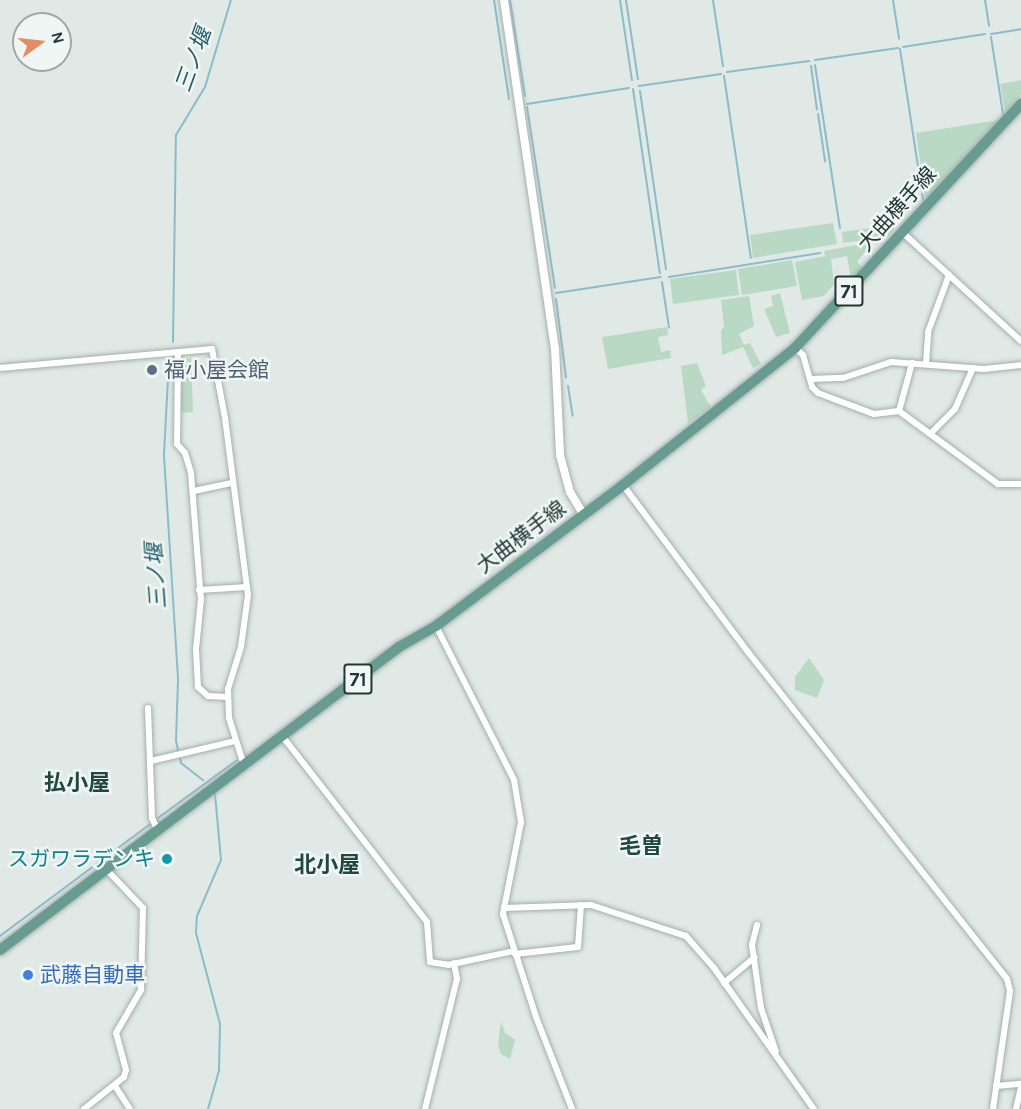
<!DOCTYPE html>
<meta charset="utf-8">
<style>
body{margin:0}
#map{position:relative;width:1021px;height:1109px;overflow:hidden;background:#e0e9e6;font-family:Karla,"Noto Sans JP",sans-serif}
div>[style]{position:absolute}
.green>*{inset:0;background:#bad9c5}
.stream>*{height:2px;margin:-1px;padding:0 1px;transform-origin:1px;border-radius:1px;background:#8cbbca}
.roads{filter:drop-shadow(0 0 2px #a3b0ad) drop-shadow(0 0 2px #a3b0ad)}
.minor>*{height:6px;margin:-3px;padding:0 3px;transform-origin:3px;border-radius:3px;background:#fff}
.tertiary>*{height:8px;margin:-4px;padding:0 4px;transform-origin:4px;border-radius:4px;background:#fff}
.primary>*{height:10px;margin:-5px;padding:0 5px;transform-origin:5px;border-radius:5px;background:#689b92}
.dots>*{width:16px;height:16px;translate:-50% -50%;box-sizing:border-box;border:3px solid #f0f6f3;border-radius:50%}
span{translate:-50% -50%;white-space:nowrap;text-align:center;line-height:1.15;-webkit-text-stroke:5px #f0f6f3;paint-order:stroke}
.shield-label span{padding:2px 4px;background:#f0f6f3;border:2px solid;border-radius:4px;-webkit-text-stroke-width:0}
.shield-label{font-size:20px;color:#223834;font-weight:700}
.street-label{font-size:21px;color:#223834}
.service-label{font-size:21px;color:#4e5e75}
.left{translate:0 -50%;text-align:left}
.culture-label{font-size:21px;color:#0d838f}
.right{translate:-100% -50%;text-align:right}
.shop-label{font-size:21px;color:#366cbe}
.water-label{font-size:22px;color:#225b6d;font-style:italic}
.neighbourhood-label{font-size:22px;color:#204841;font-weight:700}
.north{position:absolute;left:12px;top:12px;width:60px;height:60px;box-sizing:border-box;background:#f0f6f3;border:2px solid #9eaaa7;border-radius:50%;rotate:75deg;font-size:16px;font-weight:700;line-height:24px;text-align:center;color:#223834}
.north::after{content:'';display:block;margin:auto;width:21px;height:27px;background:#e48d62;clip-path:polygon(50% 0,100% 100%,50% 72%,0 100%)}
</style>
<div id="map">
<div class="green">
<i style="clip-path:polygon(1021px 80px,1021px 94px,1005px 112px,1000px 84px)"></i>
<i style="clip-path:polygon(999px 120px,927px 197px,925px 197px,916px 133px)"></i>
<i style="clip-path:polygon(833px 223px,837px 244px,753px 258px,750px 235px)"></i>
<i style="clip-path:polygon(898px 224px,888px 237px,843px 243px,842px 232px)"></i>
<i style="clip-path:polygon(873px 242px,857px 262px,862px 267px,856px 277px,851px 279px,847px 256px,831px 259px,834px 284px,824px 296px,802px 300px,795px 262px,825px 256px,824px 251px)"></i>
<i style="clip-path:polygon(792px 260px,797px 286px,742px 295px,738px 269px)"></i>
<i style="clip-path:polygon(736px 270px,739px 295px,673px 304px,670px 279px)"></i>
<i style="clip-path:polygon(780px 293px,790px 333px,776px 337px,764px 309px,773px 306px,771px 296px)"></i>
<i style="clip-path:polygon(749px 296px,754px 326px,739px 334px,744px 345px,750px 343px,761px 364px,753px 368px,743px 347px,722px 355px,721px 331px,724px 327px,721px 300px)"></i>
<i style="clip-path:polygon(667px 327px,668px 335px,658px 337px,661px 352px,670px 350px,671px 358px,608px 369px,602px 337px)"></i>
<i style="clip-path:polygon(191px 358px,193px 412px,180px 413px,183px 359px)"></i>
<i style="clip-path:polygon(697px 363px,706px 386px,701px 390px,711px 407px,688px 423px,681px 366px)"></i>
<i style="clip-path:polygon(809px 658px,824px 680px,817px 698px,795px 690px,795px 677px)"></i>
<i style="clip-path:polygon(501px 1021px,505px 1033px,515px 1040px,510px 1059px,501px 1054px,498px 1045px)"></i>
</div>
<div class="stream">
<i style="left:494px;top:0;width:100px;rotate:81.4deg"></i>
<i style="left:510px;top:0;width:97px;rotate:81.1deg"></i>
<i style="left:620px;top:0;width:81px;rotate:81.5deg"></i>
<i style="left:626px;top:0;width:80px;rotate:81.4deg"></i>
<i style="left:713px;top:0;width:67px;rotate:81.4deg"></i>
<i style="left:893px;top:0;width:39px;rotate:81deg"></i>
<i style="left:985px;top:0;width:26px;rotate:81deg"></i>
<i style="left:991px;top:34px;width:30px;rotate:-9deg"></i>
<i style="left:991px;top:37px;width:78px;rotate:81.1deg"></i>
<i style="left:903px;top:47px;width:83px;rotate:-9deg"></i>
<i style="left:900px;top:49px;width:153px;rotate:81.3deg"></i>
<i style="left:815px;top:60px;width:84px;rotate:-8.2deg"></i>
<i style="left:815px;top:65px;width:165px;rotate:81.3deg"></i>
<i style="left:811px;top:66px;width:44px;rotate:82.2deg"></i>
<i style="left:727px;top:72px;width:83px;rotate:-7.6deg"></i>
<i style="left:724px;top:76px;width:184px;rotate:81.6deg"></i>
<i style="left:639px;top:86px;width:83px;rotate:-8.3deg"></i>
<i style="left:633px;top:89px;width:186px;rotate:81.7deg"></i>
<i style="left:640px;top:91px;width:180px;rotate:81.7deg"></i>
<i style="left:527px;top:104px;width:103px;rotate:-8.9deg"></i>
<i style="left:527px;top:107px;width:183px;rotate:81.2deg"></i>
<i style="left:818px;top:114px;width:48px;rotate:81.5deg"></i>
<i style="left:669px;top:277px;width:153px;rotate:-9deg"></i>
<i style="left:662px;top:282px;width:46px;rotate:81.2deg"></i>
<i style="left:556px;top:293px;width:106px;rotate:-8.7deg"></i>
<i style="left:556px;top:299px;width:79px;rotate:82.7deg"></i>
<i style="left:173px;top:342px;width:207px;rotate:-89.2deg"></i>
<i style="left:176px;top:135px;width:56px;rotate:-58.9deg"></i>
<i style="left:205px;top:87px;width:91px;rotate:-73.4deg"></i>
<i style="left:169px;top:359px;width:97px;rotate:93deg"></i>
<i style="left:164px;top:456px;width:224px;rotate:86.4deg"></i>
<i style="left:178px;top:680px;width:61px;rotate:91.9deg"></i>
<i style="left:176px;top:741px;width:23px;rotate:77deg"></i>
<i style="left:181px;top:763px;width:28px;rotate:38deg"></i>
<i style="left:568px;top:386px;width:30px;rotate:81deg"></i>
<i style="left:158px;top:818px;width:97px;rotate:-36.2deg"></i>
<i style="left:0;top:936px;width:187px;rotate:-36.7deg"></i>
<i style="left:208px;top:1109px;width:40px;rotate:-74deg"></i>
<i style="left:219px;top:1071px;width:47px;rotate:-88.8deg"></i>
<i style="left:220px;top:1024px;width:94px;rotate:-104.8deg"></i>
<i style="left:196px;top:933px;width:17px;rotate:-87deg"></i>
<i style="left:197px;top:916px;width:61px;rotate:-66.8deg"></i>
<i style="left:221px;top:860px;width:66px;rotate:-95.2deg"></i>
</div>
<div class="roads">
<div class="minor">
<i style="left:902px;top:232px;width:161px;rotate:42.5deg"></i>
<i style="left:795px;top:348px;width:11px;rotate:41deg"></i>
<i style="left:803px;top:355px;width:33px;rotate:74deg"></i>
<i style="left:812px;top:387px;width:8px;rotate:45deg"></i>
<i style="left:818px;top:393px;width:60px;rotate:20.6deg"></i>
<i style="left:874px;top:414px;width:25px;rotate:-7deg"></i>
<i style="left:899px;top:411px;width:123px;rotate:36.4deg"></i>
<i style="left:998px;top:484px;width:23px"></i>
<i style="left:178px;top:352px;width:92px;rotate:90.6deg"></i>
<i style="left:177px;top:444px;width:12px;rotate:48deg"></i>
<i style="left:185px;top:453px;width:21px;rotate:73deg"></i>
<i style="left:191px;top:473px;width:126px;rotate:85.5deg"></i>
<i style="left:201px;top:599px;width:50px;rotate:95.7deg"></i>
<i style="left:196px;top:649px;width:38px;rotate:87deg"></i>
<i style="left:198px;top:687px;width:13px;rotate:42deg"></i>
<i style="left:208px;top:696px;width:20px;rotate:3deg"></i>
<i style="left:926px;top:364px;width:32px;rotate:-86deg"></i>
<i style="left:928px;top:332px;width:61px;rotate:-69.8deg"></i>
<i style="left:0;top:368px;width:213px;rotate:-5.1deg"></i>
<i style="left:212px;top:349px;width:70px;rotate:79.3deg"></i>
<i style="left:225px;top:418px;width:178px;rotate:82.6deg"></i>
<i style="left:248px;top:595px;width:52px;rotate:97.7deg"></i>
<i style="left:241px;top:647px;width:44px;rotate:107.2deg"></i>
<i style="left:228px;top:689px;width:29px;rotate:88deg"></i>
<i style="left:229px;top:718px;width:49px;rotate:72.3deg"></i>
<i style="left:810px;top:379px;width:33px;rotate:-2deg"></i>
<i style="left:843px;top:378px;width:51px;rotate:-18.4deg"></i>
<i style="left:891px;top:362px;width:93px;rotate:4.3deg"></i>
<i style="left:984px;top:369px;width:37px;rotate:-6deg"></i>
<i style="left:899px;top:411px;width:50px;rotate:-74.8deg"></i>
<i style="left:930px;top:434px;width:35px;rotate:-45deg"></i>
<i style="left:955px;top:409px;width:45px;rotate:-66.3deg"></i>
<i style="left:623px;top:485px;width:209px;rotate:53.2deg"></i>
<i style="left:748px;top:652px;width:417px;rotate:51.6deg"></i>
<i style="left:1007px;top:979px;width:12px;rotate:76deg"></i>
<i style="left:1010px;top:991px;width:119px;rotate:98.2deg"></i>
<i style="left:194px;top:491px;width:40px;rotate:-12deg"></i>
<i style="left:199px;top:590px;width:48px;rotate:-3.6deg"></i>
<i style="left:436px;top:626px;width:173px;rotate:63.1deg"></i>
<i style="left:514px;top:780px;width:43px;rotate:80.5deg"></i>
<i style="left:521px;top:822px;width:94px;rotate:101.1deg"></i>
<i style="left:503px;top:914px;width:108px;rotate:72.2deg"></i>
<i style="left:536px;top:1017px;width:99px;rotate:68.6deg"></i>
<i style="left:148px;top:708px;width:110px;rotate:87.9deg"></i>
<i style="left:152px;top:818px;width:14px;rotate:65deg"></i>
<i style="left:283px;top:737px;width:234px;rotate:52.1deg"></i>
<i style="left:427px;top:922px;width:40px;rotate:85.7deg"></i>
<i style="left:430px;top:962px;width:18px;rotate:9deg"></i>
<i style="left:448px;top:965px;width:67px;rotate:-12deg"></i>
<i style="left:151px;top:761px;width:86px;rotate:-13.4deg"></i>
<i style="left:504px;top:908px;width:87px;rotate:-2deg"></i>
<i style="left:591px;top:905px;width:100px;rotate:18.1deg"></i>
<i style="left:686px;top:936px;width:43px;rotate:48.8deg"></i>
<i style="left:714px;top:968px;width:173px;rotate:54.7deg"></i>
<i style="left:757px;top:925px;width:21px;rotate:104deg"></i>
<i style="left:752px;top:945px;width:64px;rotate:81.9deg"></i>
<i style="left:761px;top:1008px;width:46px;rotate:71.2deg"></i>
<i style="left:515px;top:954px;width:63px;rotate:-6.3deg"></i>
<i style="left:578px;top:947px;width:42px;rotate:-85.9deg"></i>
<i style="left:724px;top:983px;width:40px;rotate:-40deg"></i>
<i style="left:115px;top:1086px;width:27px;rotate:57deg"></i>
<i style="left:996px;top:1086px;width:25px;rotate:-5deg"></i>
<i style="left:84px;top:1109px;width:51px;rotate:-38.7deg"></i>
<i style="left:124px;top:1077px;width:7px;rotate:-74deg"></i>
<i style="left:126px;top:1070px;width:38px;rotate:-105deg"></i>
<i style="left:116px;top:1033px;width:50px;rotate:-59.8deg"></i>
<i style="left:141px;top:990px;width:82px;rotate:-88.6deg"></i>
<i style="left:143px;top:908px;width:52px;rotate:-133.5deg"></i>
<i style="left:425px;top:1109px;width:134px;rotate:-76.2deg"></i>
<i style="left:457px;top:979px;width:16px;rotate:-101deg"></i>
<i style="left:1016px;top:1109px;width:23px;rotate:-77deg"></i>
</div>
<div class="tertiary">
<i style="left:504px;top:0;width:352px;rotate:81.7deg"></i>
<i style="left:555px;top:348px;width:107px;rotate:87.3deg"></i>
<i style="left:560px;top:455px;width:38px;rotate:75deg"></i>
<i style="left:570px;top:492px;width:27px;rotate:59deg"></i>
</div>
<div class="primary">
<i style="left:0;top:950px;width:501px;rotate:-37.21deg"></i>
<i style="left:399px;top:647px;width:43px;rotate:-29.6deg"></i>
<i style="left:436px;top:626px;width:234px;rotate:-37deg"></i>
<i style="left:623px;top:485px;width:220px;rotate:-38.5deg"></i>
<i style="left:795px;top:348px;width:333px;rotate:-47.2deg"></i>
</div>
</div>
<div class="dots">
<i style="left:152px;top:370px;background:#5c6f8a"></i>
<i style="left:167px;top:859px;background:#0f9aa8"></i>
<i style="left:28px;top:975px;background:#3f7fe0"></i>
</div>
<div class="shield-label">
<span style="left:849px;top:291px">71</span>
<span style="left:358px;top:679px">71</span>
</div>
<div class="street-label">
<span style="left:897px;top:209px;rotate:-48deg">大曲横手線</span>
<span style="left:521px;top:537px;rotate:-37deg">大曲横手線</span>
</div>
<div class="service-label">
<span class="left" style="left:164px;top:370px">福小屋会館</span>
</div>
<div class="culture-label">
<span class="right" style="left:155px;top:859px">スガワラデンキ</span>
</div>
<div class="shop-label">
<span class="left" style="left:40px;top:975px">武藤自動車</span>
</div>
<div class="water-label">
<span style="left:194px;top:60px;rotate:-70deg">三ノ堰</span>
<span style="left:157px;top:576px;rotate:-94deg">三ノ堰</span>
</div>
<div class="neighbourhood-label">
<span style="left:77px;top:784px">払小屋</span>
<span style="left:641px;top:847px">毛曽</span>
<span style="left:327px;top:866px">北小屋</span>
</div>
<div class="north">N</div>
</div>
